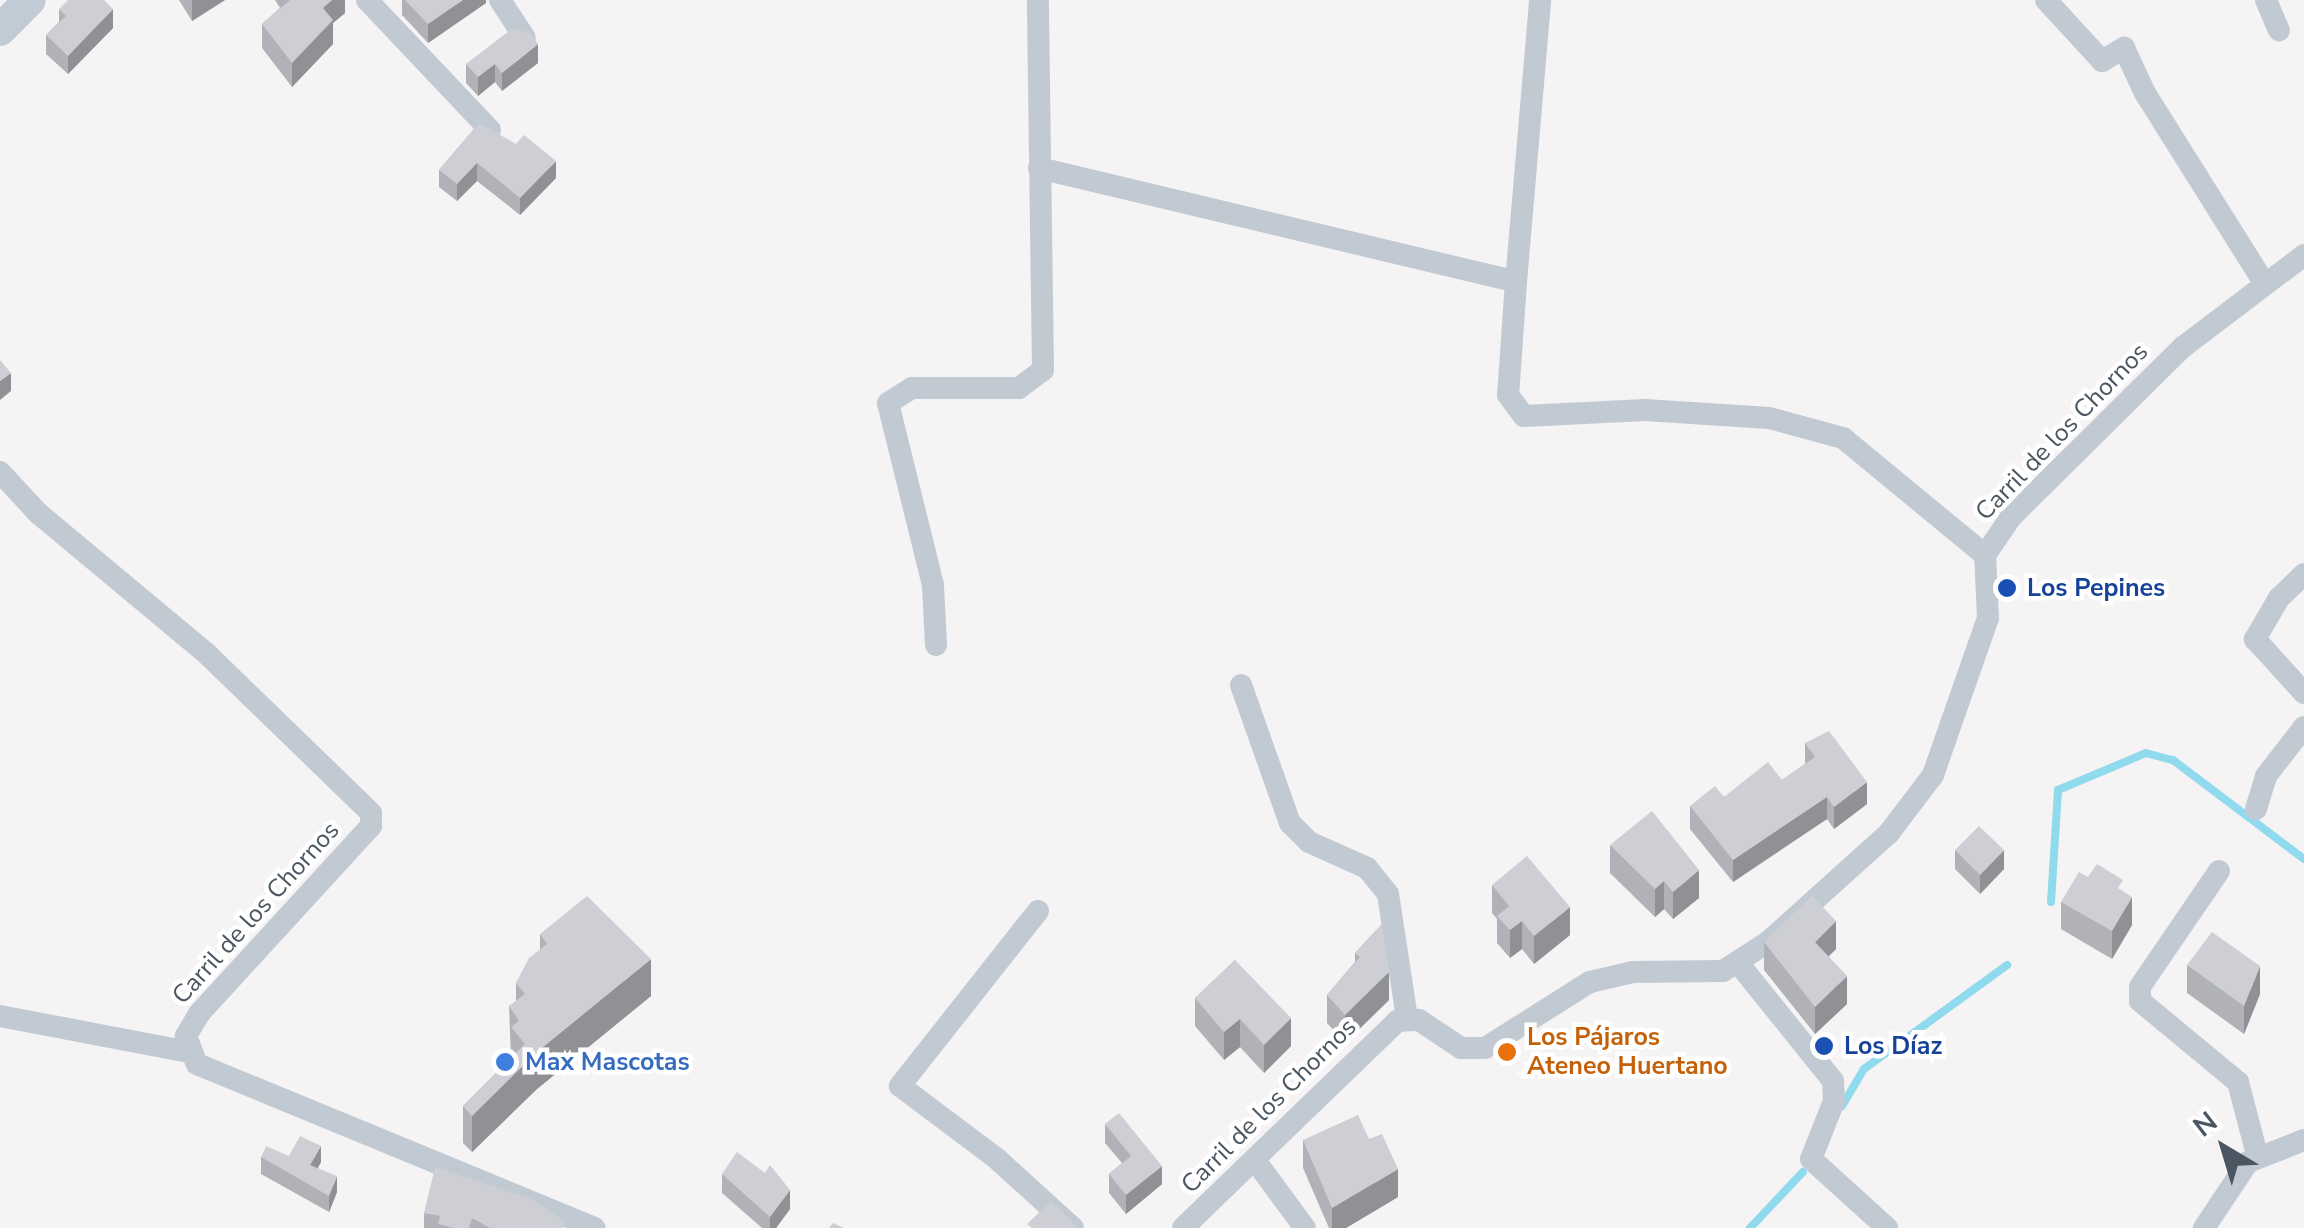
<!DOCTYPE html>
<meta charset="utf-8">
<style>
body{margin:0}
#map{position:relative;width:2304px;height:1228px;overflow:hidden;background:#f5f3f3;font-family:"Nunito Sans",sans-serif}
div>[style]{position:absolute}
.stream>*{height:8px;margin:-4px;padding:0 4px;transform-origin:4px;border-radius:4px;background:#90daee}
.street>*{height:22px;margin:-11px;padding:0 11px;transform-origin:11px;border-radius:11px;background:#c1cad2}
.secondary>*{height:32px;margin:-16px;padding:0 16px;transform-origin:16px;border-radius:16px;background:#c1cbd6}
.wall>*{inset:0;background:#b0b2b7}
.shaded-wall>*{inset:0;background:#909195}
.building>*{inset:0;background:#cdcfd5}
.dots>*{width:28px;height:28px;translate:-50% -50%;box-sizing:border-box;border:5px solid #fff;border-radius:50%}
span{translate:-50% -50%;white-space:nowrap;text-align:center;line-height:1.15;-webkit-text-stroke:9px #fff;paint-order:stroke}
.street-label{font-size:25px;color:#4a5661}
.transit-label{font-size:25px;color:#164399;font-weight:700}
.left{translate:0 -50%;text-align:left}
.food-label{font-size:25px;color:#c56008;font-weight:700}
.shop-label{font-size:25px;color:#366cbe;font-weight:700}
.north{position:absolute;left:2174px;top:1098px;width:100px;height:100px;-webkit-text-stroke:8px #fff;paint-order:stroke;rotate:322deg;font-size:28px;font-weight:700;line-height:40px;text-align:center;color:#4a5661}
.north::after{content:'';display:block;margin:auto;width:35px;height:45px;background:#4a5661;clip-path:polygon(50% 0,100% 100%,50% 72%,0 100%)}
</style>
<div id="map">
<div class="stream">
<i style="left:2051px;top:902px;width:112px;rotate:-86.4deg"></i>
<i style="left:2058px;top:790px;width:95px;rotate:-22.8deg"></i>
<i style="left:2146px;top:753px;width:28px;rotate:15deg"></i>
<i style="left:2173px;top:760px;width:164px;rotate:37.1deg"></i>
<i style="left:1842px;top:1106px;width:43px;rotate:-59.3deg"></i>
<i style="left:1864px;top:1069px;width:177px;rotate:-36deg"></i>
<i style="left:1750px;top:1228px;width:77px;rotate:-46.6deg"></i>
</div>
<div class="street">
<i style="left:367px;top:0;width:179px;rotate:46.6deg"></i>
<i style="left:500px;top:0;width:45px;rotate:56.7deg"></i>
<i style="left:2046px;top:0;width:83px;rotate:47.4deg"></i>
<i style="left:2102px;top:61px;width:26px;rotate:-31deg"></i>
<i style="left:2124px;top:48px;width:50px;rotate:65deg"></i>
<i style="left:2145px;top:93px;width:224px;rotate:57.9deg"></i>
<i style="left:2266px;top:0;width:33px;rotate:67deg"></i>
<i style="left:1039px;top:168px;width:490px;rotate:13.4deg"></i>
<i style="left:1516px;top:282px;width:113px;rotate:94deg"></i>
<i style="left:1508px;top:395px;width:26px;rotate:53deg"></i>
<i style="left:1524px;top:416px;width:121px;rotate:-2.8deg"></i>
<i style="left:1645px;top:410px;width:124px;rotate:3.7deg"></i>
<i style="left:1769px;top:418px;width:77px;rotate:15.1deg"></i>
<i style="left:1843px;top:438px;width:184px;rotate:39.5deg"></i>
<i style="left:1516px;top:282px;width:283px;rotate:-85.1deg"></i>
<i style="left:0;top:472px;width:56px;rotate:47.2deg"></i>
<i style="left:38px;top:513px;width:219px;rotate:39.8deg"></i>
<i style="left:206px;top:653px;width:230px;rotate:44.1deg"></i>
<i style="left:371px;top:813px;width:13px;rotate:90deg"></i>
<i style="left:371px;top:826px;width:255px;rotate:132.5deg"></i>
<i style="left:199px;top:1014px;width:26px;rotate:121deg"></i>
<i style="left:186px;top:1036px;width:30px;rotate:69deg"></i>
<i style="left:197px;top:1064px;width:430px;rotate:22.4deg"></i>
<i style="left:2304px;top:574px;width:35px;rotate:136deg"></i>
<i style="left:2279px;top:598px;width:48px;rotate:120.3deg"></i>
<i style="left:2255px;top:639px;width:73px;rotate:47.8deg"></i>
<i style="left:936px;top:645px;width:60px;rotate:-92.9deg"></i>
<i style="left:933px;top:585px;width:187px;rotate:-103.9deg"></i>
<i style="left:888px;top:403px;width:28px;rotate:-32deg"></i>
<i style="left:912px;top:388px;width:107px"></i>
<i style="left:1019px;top:388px;width:30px;rotate:-37deg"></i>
<i style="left:1043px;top:370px;width:370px;rotate:-90.8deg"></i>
<i style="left:1241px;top:685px;width:146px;rotate:70.5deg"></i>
<i style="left:1290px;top:823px;width:27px;rotate:45deg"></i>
<i style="left:1309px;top:842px;width:64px;rotate:24.1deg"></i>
<i style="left:1367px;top:868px;width:33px;rotate:51deg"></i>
<i style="left:1388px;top:894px;width:125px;rotate:81.3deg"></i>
<i style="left:2256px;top:809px;width:34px;rotate:-73deg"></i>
<i style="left:2266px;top:776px;width:62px;rotate:-52.2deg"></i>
<i style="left:2219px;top:871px;width:140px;rotate:124.3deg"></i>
<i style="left:2140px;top:987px;width:14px;rotate:90deg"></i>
<i style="left:2140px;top:1001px;width:127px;rotate:39.6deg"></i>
<i style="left:2238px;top:1082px;width:75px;rotate:75.4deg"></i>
<i style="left:1038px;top:911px;width:223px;rotate:128.3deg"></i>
<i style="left:900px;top:1086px;width:120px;rotate:36.9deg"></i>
<i style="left:996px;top:1158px;width:104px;rotate:42.3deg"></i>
<i style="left:1739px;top:964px;width:150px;rotate:51.2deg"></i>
<i style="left:1833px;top:1081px;width:20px;rotate:87deg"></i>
<i style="left:1834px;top:1101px;width:62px;rotate:111.6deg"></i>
<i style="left:1811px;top:1159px;width:103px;rotate:42.2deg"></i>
<i style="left:0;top:1016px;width:191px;rotate:10.8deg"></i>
<i style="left:1257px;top:1163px;width:81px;rotate:53.6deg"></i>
<i style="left:1183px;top:1228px;width:298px;rotate:-44deg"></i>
<i style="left:1397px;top:1021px;width:22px;rotate:-3deg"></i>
<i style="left:1419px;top:1020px;width:50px;rotate:33.7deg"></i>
<i style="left:1461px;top:1048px;width:24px"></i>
<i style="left:1485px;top:1048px;width:124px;rotate:-32.2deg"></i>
<i style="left:1590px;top:982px;width:44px;rotate:-13.1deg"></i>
<i style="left:1633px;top:972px;width:90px;rotate:-0.6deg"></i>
<i style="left:1723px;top:971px;width:54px;rotate:-32.8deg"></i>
<i style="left:1768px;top:942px;width:163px;rotate:-42deg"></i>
<i style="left:1889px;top:833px;width:73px;rotate:-52.8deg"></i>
<i style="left:1933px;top:775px;width:166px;rotate:-70.7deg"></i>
<i style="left:1988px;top:618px;width:63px;rotate:-92.7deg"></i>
<i style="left:1985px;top:555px;width:46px;rotate:-55.6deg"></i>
<i style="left:2011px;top:517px;width:242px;rotate:-44.7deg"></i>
<i style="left:2183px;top:347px;width:152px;rotate:-37.2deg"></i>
<i style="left:2204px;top:1228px;width:79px;rotate:-56.3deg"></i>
<i style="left:2248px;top:1162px;width:60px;rotate:-21.4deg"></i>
</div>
<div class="secondary">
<i style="left:0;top:30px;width:42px;rotate:-45deg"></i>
</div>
<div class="wall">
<i style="clip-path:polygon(179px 0,225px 0,192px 21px)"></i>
<i style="clip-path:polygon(275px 0,345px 0,345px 13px,333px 23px,333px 44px,292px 87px,262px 48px,262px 24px,280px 8px)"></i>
<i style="clip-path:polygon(402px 0,486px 0,486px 3px,428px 43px,402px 15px)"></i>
<i style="clip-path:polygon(59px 9px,113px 28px,68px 74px,46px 54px,46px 35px,59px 22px)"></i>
<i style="clip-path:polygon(538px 63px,502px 91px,495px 82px,478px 96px,466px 83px,466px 64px)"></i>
<i style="clip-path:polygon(479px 123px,556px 178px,520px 215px,477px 181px,457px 201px,439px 187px,439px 170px)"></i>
<i style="clip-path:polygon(1805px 743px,1867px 804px,1834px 829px,1827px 819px,1733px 882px,1690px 829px,1690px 806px,1782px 780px,1805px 764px)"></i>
<i style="clip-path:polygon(1610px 845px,1699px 898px,1673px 919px,1664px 909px,1655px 917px,1610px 873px)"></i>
<i style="clip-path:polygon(1955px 850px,2004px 869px,1980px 894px,1955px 869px)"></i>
<i style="clip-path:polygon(2088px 877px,2123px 891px,2132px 925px,2112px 959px,2061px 929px,2061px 902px)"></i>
<i style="clip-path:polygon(1492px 885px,1570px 935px,1534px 964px,1522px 949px,1510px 958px,1497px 943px,1497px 919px,1492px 913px)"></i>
<i style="clip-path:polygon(1382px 924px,1389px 1000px,1345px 1043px,1327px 1023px,1327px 995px,1355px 962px,1355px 953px)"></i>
<i style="clip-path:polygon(540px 934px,651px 996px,537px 1089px,472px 1152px,463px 1143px,463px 1106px,511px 1058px,509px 1006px,516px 1002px,516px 983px,540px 950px)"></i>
<i style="clip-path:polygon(1764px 942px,1836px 949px,1829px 956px,1847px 1004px,1815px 1034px,1764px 970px)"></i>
<i style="clip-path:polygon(1235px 960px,1291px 1046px,1264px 1073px,1240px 1047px,1224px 1060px,1195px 1026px,1195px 998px)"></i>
<i style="clip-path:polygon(2187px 965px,2260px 994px,2244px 1034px,2187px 993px)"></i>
<i style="clip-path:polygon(1105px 1124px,1162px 1184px,1126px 1214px,1109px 1193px,1109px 1174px,1122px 1163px,1105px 1143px)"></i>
<i style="clip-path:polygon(1303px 1140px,1398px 1197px,1346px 1228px,1329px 1228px,1303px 1168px)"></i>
<i style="clip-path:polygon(289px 1156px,321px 1162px,318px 1168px,337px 1192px,329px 1212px,261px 1174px,261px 1157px)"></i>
<i style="clip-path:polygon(765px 1173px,790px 1209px,776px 1228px,762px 1228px,722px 1193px,722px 1174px)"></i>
<i style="clip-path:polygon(424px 1213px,564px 1228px,424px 1228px)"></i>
</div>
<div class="shaded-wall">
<i style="clip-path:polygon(192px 0,225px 0,192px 21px)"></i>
<i style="clip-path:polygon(332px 0,345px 0,345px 13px,333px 23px,333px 44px,292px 87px,292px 63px,323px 8px)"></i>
<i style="clip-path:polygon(463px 0,486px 0,486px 3px,428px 43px,428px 24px)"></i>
<i style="clip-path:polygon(113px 9px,113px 28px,68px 74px,68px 56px)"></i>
<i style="clip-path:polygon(538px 44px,538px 63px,502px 91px,502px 73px)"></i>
<i style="clip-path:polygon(495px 64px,495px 82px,478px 96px,478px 77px)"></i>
<i style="clip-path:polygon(556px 161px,556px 178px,520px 215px,520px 198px)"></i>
<i style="clip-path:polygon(477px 163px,477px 181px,457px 201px,457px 184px)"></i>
<i style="clip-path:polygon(11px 373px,11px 391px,0 400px,0 381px)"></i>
<i style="clip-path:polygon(1867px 782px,1867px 804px,1834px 829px,1834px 807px)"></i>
<i style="clip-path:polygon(1827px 797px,1827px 819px,1733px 882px,1733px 860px)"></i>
<i style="clip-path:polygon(2004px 850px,2004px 869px,1980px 894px,1980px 875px)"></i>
<i style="clip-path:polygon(1699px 870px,1699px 898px,1673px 919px,1673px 892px)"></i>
<i style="clip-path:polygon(1664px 881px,1664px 909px,1655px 917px,1655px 889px)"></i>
<i style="clip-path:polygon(2132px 897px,2132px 925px,2112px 959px,2112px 931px)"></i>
<i style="clip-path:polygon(1570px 907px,1570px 935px,1534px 964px,1534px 936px)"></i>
<i style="clip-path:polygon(1522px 921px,1522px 949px,1510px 958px,1510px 930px)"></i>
<i style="clip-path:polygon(1836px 921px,1836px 949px,1815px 969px,1815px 942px)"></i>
<i style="clip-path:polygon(651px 959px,651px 996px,537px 1089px,472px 1152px,472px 1116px,537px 1052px)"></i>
<i style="clip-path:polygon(2260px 966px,2260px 994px,2244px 1034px,2244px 1006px)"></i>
<i style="clip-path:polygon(1389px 972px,1389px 1000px,1345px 1043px,1345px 1015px)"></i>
<i style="clip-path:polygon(1847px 976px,1847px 1004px,1815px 1034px,1815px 1007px)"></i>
<i style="clip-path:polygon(1291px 1018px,1291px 1046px,1264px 1073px,1264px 1045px)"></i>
<i style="clip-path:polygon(1240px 1019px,1240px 1047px,1224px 1060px,1224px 1032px)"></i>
<i style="clip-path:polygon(321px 1146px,321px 1162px,310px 1181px,310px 1165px)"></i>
<i style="clip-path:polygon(1162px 1166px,1162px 1184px,1126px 1214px,1126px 1195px)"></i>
<i style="clip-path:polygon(1398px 1169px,1398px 1197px,1346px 1228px,1332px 1228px,1332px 1208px)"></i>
<i style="clip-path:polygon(337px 1176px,337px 1192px,329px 1212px,329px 1196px)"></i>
<i style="clip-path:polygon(790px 1190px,790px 1209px,776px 1228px,770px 1228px,770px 1217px)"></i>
</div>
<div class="building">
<i style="clip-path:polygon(68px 0,104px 0,113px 9px,68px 56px,46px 35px,66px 16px,59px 9px)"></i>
<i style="clip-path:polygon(290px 0,332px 0,323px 8px,333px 20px,292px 63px,262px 24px)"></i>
<i style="clip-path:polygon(405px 0,463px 0,428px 24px)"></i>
<i style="clip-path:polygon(513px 28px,530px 33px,538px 44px,502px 73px,495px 64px,478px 77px,466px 64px)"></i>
<i style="clip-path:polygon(479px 123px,516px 144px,524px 135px,556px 161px,520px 198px,477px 163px,457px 184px,439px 170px)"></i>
<i style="clip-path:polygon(0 360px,11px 373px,0 381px)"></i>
<i style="clip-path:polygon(1829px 731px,1867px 782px,1834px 807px,1827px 797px,1733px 860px,1690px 806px,1715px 786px,1724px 797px,1768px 762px,1782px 780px,1815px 757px,1805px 743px)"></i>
<i style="clip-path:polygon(1652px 811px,1699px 870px,1673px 892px,1664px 881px,1655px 889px,1610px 845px)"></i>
<i style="clip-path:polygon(1979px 826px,2004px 850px,1980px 875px,1955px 850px)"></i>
<i style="clip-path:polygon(1527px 856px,1570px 907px,1534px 936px,1522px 921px,1510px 930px,1497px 916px,1509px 906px,1492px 885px)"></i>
<i style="clip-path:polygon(2097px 864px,2123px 880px,2118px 888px,2132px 897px,2112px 931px,2061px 902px,2079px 872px,2088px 877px)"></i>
<i style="clip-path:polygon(587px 896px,651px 959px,537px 1052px,472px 1116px,463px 1106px,525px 1044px,511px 1027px,519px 1021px,509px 1006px,525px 994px,516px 983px,529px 958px,547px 944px,540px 934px)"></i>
<i style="clip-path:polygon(1812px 896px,1836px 921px,1815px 942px,1847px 976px,1815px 1007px,1764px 942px)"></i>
<i style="clip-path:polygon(1382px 924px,1389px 972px,1345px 1015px,1327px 995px,1360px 957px,1355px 953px)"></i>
<i style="clip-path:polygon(2212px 932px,2260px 966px,2244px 1006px,2187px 965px)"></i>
<i style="clip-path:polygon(1235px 960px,1291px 1018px,1264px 1045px,1240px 1019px,1224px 1032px,1195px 998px)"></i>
<i style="clip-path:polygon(1119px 1113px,1162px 1166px,1126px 1195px,1109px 1174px,1131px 1156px,1105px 1124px)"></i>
<i style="clip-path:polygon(1358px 1115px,1369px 1139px,1382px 1134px,1398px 1169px,1332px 1208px,1303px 1140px)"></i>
<i style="clip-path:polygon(300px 1136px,321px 1146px,310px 1165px,337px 1176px,329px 1196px,261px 1157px,266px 1146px,289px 1156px)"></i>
<i style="clip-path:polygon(737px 1152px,765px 1173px,770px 1165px,790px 1190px,770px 1217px,722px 1174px)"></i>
<i style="clip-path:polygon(435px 1167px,531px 1199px,564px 1221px,562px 1228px,490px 1228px,472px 1218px,469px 1228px,454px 1228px,438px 1224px,440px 1216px,424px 1213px)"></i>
<i style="clip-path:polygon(1051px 1201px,1078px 1228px,1032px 1228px,1027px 1224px)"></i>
<i style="clip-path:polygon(833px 1223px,844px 1228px,829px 1228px)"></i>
</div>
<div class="dots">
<i style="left:2007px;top:588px;background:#1a4fb4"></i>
<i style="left:1824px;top:1046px;background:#1a4fb4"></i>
<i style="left:1507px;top:1052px;background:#e8710a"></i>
<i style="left:505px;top:1062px;background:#3f7fe0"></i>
</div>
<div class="street-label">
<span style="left:2062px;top:432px;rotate:-46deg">Carril de los Chornos</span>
<span style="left:256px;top:913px;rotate:-48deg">Carril de los Chornos</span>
<span style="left:1269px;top:1106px;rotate:-45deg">Carril de los Chornos</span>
</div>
<div class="transit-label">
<span class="left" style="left:2027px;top:588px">Los Pepines</span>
<span class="left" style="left:1844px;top:1046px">Los Díaz</span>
</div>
<div class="food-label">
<span class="left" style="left:1527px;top:1052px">Los Pájaros<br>Ateneo Huertano</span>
</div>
<div class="shop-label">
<span class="left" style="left:525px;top:1062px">Max Mascotas</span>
</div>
<div class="north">N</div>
</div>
